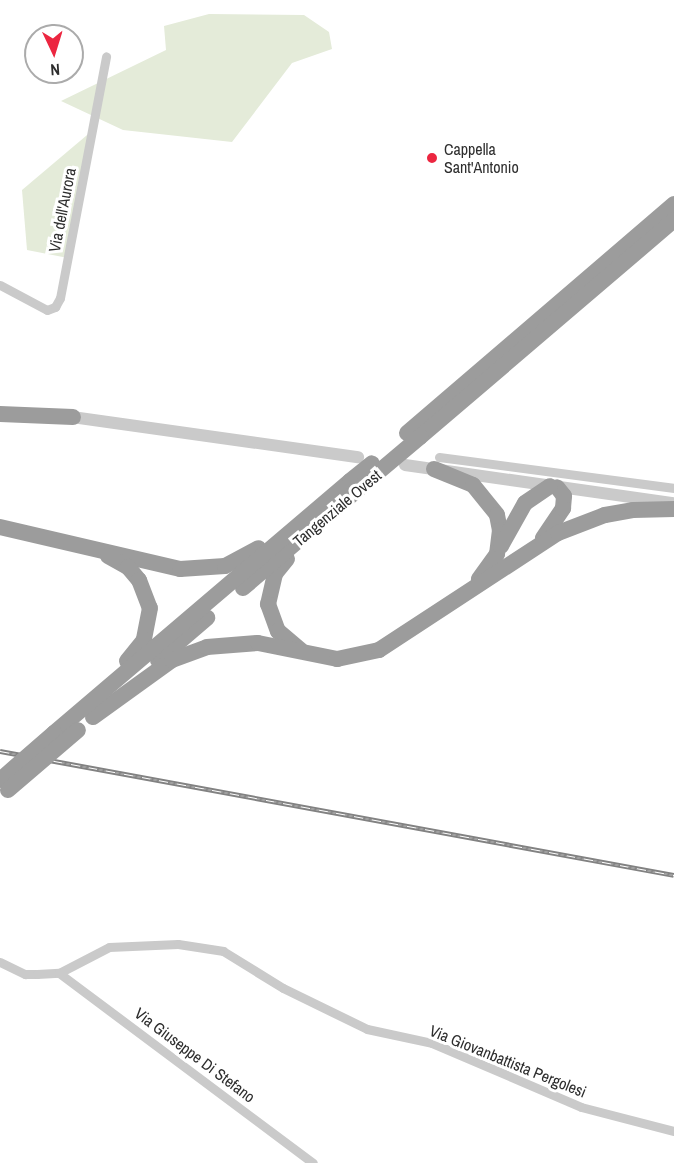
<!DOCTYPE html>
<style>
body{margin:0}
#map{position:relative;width:674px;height:1163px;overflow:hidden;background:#fff;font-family:"Archivo Narrow",sans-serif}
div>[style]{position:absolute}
.green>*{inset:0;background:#e4ebd9}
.minor>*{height:9px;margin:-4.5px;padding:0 4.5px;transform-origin:4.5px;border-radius:4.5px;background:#cacaca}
.tertiary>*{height:12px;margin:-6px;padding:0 6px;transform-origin:6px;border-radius:6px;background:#cacaca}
.trunk>*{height:16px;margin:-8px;padding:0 8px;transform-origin:8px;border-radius:8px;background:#9c9c9c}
.rail>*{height:5px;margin-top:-2.5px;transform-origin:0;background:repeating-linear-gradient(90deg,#fff 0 9px,#828282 0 18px);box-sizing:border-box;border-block:2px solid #828282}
.trunk-bridge>*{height:16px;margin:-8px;padding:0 8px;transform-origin:8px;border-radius:8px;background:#9c9c9c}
.dots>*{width:16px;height:16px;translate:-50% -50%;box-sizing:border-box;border:3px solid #fff;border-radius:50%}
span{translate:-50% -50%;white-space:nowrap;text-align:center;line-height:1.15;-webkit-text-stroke:6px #fff;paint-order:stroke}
.poi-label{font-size:16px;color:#2d2d2d}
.left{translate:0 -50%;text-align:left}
.street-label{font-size:16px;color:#2d2d2d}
.north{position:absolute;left:24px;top:24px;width:60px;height:60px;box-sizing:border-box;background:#fff;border:2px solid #ababab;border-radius:50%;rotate:176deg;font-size:16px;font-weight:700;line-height:24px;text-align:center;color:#2d2d2d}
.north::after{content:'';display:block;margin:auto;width:21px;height:27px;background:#ec2640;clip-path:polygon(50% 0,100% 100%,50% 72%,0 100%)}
</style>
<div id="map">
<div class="green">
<i style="clip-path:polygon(209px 14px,304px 15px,329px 32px,332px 49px,292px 63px,232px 142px,123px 130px,61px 101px,166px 50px,164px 26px)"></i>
<i style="clip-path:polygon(93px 130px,68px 258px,27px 250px,22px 190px)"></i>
</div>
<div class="minor">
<i style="left:0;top:285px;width:53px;rotate:28deg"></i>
<i style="left:47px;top:310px;width:9px;rotate:-21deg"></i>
<i style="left:55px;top:307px;width:10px;rotate:-61deg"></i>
<i style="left:60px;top:298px;width:246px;rotate:-79.2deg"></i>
<i style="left:439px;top:457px;width:237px;rotate:7.5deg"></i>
<i style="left:0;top:962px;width:28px;rotate:26deg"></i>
<i style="left:25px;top:974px;width:12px"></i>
<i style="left:37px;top:974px;width:22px;rotate:-3deg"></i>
<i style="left:59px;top:973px;width:56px;rotate:-27.5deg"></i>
<i style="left:109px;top:947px;width:69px;rotate:-2.5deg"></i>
<i style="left:178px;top:944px;width:46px;rotate:8.8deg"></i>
<i style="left:223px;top:951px;width:70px;rotate:31.7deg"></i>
<i style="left:283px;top:988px;width:93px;rotate:26deg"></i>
<i style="left:367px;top:1029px;width:66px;rotate:12.2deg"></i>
<i style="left:432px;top:1043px;width:162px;rotate:23.2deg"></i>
<i style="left:581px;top:1107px;width:96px;rotate:14.5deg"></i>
<i style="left:59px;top:973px;width:317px;rotate:36.8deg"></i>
</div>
<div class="tertiary">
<i style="left:65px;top:416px;width:296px;rotate:8deg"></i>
<i style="left:405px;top:465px;width:271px;rotate:8.1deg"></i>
</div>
<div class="trunk">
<i style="left:0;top:414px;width:73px;rotate:2.4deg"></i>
<i style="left:407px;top:433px;width:352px;rotate:-40.6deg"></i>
<i style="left:420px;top:437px;width:334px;rotate:-40.5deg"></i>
<i style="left:434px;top:469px;width:42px;rotate:22.3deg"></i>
<i style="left:473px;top:485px;width:38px;rotate:51deg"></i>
<i style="left:497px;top:515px;width:15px;rotate:79deg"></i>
<i style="left:500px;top:530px;width:24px;rotate:97deg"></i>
<i style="left:497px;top:554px;width:31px;rotate:126deg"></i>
<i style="left:0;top:527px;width:185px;rotate:13.1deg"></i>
<i style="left:180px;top:569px;width:45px;rotate:-3.8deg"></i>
<i style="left:225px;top:566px;width:38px;rotate:-28deg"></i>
<i style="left:543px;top:538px;width:36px;rotate:-56deg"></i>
<i style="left:563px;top:508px;width:12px;rotate:-85deg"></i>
<i style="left:564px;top:496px;width:11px;rotate:-128deg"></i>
<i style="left:501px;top:546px;width:49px;rotate:-60.8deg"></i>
<i style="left:525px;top:503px;width:30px;rotate:-34deg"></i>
<i style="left:108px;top:556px;width:23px;rotate:29deg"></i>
<i style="left:128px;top:567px;width:17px;rotate:50deg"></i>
<i style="left:139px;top:580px;width:30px;rotate:69deg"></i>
<i style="left:150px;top:608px;width:33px;rotate:101deg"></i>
<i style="left:144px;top:640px;width:27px;rotate:129deg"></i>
<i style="left:287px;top:559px;width:19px;rotate:129deg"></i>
<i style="left:275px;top:574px;width:31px;rotate:103deg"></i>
<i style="left:268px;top:604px;width:29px;rotate:70deg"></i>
<i style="left:278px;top:631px;width:30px;rotate:40deg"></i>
<i style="left:243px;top:588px;width:158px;rotate:-40.6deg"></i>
<i style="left:158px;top:660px;width:65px;rotate:-40.6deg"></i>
<i style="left:93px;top:717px;width:97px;rotate:-35.8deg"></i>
<i style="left:172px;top:660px;width:37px;rotate:-20deg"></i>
<i style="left:207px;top:647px;width:51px;rotate:-4.5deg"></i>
<i style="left:258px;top:643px;width:81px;rotate:11.4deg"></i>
<i style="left:337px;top:659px;width:43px;rotate:-12.1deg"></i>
<i style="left:379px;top:650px;width:214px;rotate:-33.2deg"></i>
<i style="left:558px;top:533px;width:50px;rotate:-21deg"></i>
<i style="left:605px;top:515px;width:28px;rotate:-10deg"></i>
<i style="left:633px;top:510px;width:41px;rotate:-1.4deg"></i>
<i style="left:54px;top:733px;width:389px;rotate:-40.4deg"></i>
</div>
<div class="rail">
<i style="left:0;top:751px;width:685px;rotate:10.42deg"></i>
</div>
<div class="trunk-bridge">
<i style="left:350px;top:481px;width:28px;rotate:-39deg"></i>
<i style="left:363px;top:485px;width:75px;rotate:-40.1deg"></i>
<i style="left:0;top:780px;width:72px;rotate:-41deg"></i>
<i style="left:8px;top:790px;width:92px;rotate:-40.6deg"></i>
</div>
<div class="dots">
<i style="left:432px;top:158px;background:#ec2640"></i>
</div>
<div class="poi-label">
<span class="left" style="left:444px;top:158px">Cappella<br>Sant'Antonio</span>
</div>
<div class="street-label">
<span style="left:62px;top:210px;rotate:-79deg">Via dell'Aurora</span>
<span style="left:337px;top:508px;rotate:-40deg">Tangenziale Ovest</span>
<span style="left:195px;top:1055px;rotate:37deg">Via Giuseppe Di Stefano</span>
<span style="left:508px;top:1061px;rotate:22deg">Via Giovanbattista Pergolesi</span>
</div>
<div class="north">N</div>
</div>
